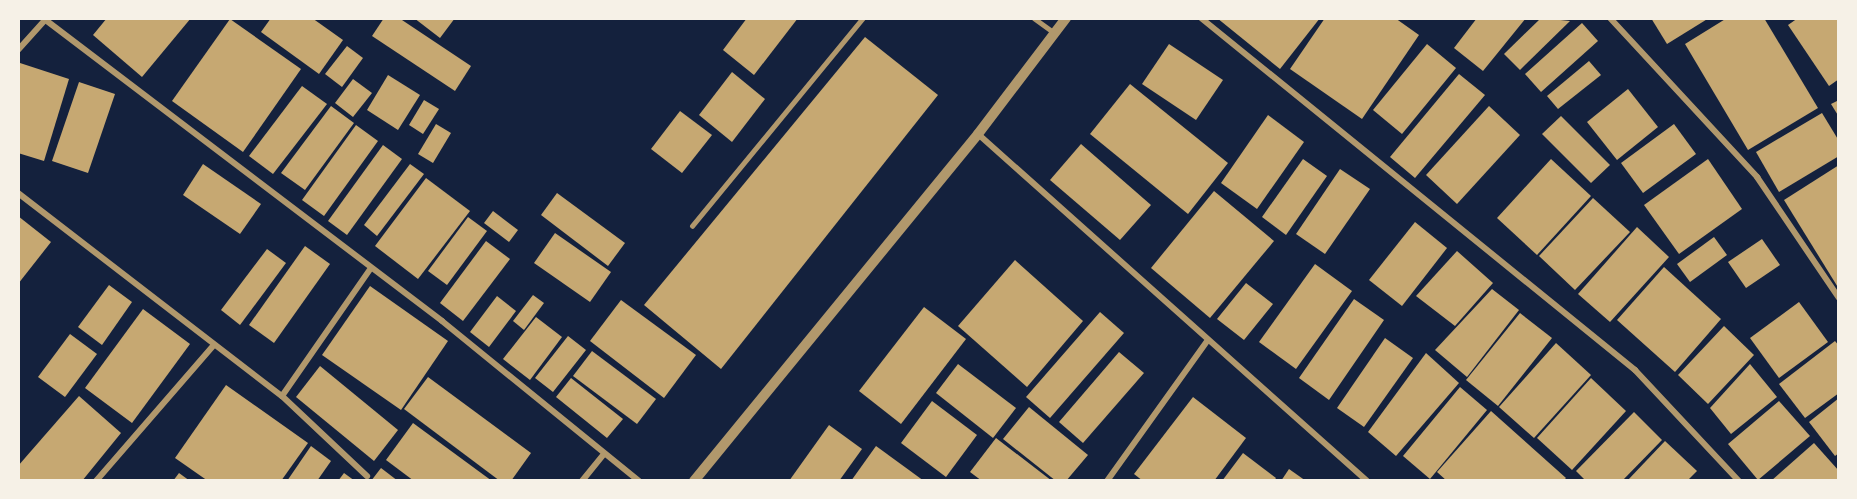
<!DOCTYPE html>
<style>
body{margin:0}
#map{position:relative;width:1857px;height:499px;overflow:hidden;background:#14213d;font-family:"Space Grotesk",sans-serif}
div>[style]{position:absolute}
.building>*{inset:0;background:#c6a872}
.service>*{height:4.5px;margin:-2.25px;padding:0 2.25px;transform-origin:2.25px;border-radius:2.25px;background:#b1986c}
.minor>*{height:6px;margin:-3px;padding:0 3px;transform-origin:3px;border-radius:3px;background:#b1986c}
.tertiary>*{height:10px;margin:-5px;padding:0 5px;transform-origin:5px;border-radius:5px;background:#b1986c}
span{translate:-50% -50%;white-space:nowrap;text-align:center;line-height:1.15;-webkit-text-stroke:4.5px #f6f1e7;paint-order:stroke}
.frame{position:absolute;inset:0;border:20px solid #f6f1e7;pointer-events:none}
</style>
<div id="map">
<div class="building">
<i style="clip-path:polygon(107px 18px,191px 18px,142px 77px,93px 35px)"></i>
<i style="clip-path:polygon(271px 18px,312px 18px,343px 40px,319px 74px,261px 32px)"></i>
<i style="clip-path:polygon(384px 18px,399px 18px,471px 66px,455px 91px,372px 36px)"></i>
<i style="clip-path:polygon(414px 18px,455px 18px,440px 38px)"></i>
<i style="clip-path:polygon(747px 18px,798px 18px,754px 75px,723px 50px)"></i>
<i style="clip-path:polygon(1217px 18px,1320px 18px,1280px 69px)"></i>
<i style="clip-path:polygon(1325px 18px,1395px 18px,1419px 35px,1362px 119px,1290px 69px)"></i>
<i style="clip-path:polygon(1477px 18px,1526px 18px,1483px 71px,1454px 48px)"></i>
<i style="clip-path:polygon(1541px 18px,1570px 21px,1520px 70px,1504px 54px)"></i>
<i style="clip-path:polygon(1651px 18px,1709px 18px,1667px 44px)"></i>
<i style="clip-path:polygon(1727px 18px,1764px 18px,1818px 108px,1748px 150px,1685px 44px)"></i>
<i style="clip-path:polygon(1798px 18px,1839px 18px,1839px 79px,1829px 86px,1788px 25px)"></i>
<i style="clip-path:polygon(230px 19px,301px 69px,243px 152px,172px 101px)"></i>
<i style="clip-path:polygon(1582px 23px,1598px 41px,1541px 92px,1525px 74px)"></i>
<i style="clip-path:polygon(865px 37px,938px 95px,721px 369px,644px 305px)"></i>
<i style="clip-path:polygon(1169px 44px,1223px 80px,1196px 120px,1142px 84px)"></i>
<i style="clip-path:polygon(1427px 44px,1456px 68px,1402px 134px,1373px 110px)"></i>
<i style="clip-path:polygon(347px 46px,363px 58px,342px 87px,325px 74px)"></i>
<i style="clip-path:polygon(1589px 61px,1601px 75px,1558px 109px,1547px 96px)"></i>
<i style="clip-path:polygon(20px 63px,69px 79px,44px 161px,18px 153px)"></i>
<i style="clip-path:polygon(732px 72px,765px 99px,732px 142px,699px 115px)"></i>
<i style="clip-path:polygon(1459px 74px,1485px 95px,1415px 178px,1390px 157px)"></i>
<i style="clip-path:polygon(388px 75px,420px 95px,398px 130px,367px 110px)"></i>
<i style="clip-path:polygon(353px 79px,372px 93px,353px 117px,335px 103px)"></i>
<i style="clip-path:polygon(79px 82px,115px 94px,88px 173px,52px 161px)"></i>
<i style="clip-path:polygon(1130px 84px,1228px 163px,1188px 214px,1090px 134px)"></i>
<i style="clip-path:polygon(302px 86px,327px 104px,273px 174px,249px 156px)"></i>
<i style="clip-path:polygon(1628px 89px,1658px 127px,1617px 160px,1587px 122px)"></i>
<i style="clip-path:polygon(424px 100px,439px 109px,423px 134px,409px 125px)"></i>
<i style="clip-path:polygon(1839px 100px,1839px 117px,1831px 104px)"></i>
<i style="clip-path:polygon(331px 106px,354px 123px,305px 190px,281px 173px)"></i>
<i style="clip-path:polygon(1489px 106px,1520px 135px,1457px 204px,1426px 175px)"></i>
<i style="clip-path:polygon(680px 111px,712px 135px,682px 173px,651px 149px)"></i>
<i style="clip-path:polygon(1822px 113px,1839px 141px,1839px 156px,1779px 192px,1756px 152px)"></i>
<i style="clip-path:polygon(1268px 115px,1304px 142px,1257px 209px,1221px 183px)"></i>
<i style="clip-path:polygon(1561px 116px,1610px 165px,1591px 183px,1542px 134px)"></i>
<i style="clip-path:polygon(436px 124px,451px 133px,433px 163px,418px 154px)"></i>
<i style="clip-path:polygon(1674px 124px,1696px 154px,1643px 193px,1621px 163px)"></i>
<i style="clip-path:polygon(356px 125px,378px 141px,324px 216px,302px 200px)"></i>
<i style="clip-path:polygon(1081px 144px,1151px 205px,1120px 240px,1050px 180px)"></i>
<i style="clip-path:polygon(383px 145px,402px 159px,347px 235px,328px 221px)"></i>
<i style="clip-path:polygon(1303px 159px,1327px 176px,1286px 235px,1262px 217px)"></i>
<i style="clip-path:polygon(1551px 159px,1591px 196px,1537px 255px,1497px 218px)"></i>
<i style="clip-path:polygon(1708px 159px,1742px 209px,1679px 254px,1644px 205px)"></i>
<i style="clip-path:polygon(203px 164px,261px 204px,240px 234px,183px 195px)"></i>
<i style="clip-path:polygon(410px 164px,424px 174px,377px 236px,364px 225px)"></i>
<i style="clip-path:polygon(1839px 165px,1839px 289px,1784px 200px)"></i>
<i style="clip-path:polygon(1340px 169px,1370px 189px,1325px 254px,1296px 234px)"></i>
<i style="clip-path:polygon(426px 178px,470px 211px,418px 279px,375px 246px)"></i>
<i style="clip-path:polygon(1214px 191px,1274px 241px,1210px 318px,1151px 268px)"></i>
<i style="clip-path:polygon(557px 193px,625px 243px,608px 266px,541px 215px)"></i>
<i style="clip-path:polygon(1593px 198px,1630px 232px,1575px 290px,1539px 256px)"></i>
<i style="clip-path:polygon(493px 211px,518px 230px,509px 242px,484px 223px)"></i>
<i style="clip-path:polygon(18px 216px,51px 242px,18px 284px)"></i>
<i style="clip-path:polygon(468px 217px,487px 231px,447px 285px,428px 271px)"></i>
<i style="clip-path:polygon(1415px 222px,1447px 248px,1402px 306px,1369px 280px)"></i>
<i style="clip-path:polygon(1637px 227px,1669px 257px,1610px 322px,1578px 294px)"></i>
<i style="clip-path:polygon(555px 233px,611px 272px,590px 302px,534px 263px)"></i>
<i style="clip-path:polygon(1714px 237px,1727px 255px,1690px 282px,1677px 264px)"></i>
<i style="clip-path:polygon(1762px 239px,1780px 265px,1746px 288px,1728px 262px)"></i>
<i style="clip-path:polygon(486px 241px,510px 259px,463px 321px,440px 303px)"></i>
<i style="clip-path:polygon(305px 246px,330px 264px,274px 343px,249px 325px)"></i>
<i style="clip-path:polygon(267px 249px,286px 263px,240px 325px,221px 310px)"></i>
<i style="clip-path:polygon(1457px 251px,1493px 283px,1455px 326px,1416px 296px)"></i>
<i style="clip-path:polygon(1015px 260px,1083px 321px,1027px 387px,958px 326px)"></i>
<i style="clip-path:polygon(1315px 264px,1352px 291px,1296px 369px,1259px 342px)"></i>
<i style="clip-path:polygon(1664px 267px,1721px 319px,1675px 372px,1617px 320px)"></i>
<i style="clip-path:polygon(1246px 283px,1273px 304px,1244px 340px,1217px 319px)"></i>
<i style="clip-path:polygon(109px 285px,132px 302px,102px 345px,78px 327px)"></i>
<i style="clip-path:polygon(370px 286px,448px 341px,401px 410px,322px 355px)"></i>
<i style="clip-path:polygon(1492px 289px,1519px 310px,1467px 377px,1435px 350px)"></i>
<i style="clip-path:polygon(533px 295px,544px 303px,524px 330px,513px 321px)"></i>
<i style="clip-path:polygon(497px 296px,516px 311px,489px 347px,470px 332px)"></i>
<i style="clip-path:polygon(1354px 299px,1384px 320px,1329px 400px,1299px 378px)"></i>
<i style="clip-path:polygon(621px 300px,696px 355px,664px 398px,590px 341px)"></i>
<i style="clip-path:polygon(1799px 302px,1828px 342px,1779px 378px,1750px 338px)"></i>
<i style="clip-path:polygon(924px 307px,966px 339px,901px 424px,859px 391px)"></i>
<i style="clip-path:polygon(143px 309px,190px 344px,132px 423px,85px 388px)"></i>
<i style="clip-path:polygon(1100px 312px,1124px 333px,1050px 418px,1026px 397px)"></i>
<i style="clip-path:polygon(1520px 313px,1552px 338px,1498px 406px,1466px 380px)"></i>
<i style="clip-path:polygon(536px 317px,562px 337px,530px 380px,503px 359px)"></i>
<i style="clip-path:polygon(1724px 326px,1754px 355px,1708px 404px,1678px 375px)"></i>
<i style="clip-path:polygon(70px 334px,97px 354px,65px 397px,38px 377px)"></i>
<i style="clip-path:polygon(568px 336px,586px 350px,553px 392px,535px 378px)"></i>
<i style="clip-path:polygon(1385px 338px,1413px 358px,1364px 427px,1337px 408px)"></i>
<i style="clip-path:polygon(1835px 341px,1839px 346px,1839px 393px,1805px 418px,1779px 384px)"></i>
<i style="clip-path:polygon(1556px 343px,1591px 375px,1534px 438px,1499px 407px)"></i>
<i style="clip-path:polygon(592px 351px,656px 399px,637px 424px,573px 376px)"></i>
<i style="clip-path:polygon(1119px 352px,1144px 373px,1083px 443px,1059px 422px)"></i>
<i style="clip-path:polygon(1426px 353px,1459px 383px,1396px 456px,1368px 432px)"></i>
<i style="clip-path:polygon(958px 364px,1016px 408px,993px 438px,936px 393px)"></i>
<i style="clip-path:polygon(1750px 364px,1777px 397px,1731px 434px,1710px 408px)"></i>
<i style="clip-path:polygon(320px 366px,398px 430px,374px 461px,296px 397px)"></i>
<i style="clip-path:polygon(428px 377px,531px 453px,511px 481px,500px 481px,404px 409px)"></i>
<i style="clip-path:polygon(571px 378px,623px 419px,607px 438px,556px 397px)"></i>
<i style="clip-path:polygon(1591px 378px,1626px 411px,1572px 470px,1537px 438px)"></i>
<i style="clip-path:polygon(226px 385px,308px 443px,281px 481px,208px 481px,175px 458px)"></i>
<i style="clip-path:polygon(1460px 387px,1487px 410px,1430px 479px,1403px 456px)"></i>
<i style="clip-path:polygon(79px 396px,121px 433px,82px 481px,18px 481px,18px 466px)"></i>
<i style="clip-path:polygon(1193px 397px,1246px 438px,1214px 481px,1143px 481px,1134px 474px)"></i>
<i style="clip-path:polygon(1839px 398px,1839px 453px,1835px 456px,1809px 422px)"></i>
<i style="clip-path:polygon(932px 401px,977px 435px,946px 477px,901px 443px)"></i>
<i style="clip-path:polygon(1779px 401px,1810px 436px,1758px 480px,1728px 444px)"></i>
<i style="clip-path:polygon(1029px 407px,1088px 455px,1066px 481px,1056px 481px,1003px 439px)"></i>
<i style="clip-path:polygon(1491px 411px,1566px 478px,1563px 481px,1447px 481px,1437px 472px)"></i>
<i style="clip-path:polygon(1634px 412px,1662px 440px,1622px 481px,1586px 481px,1576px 471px)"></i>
<i style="clip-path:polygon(413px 423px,492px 481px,414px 481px,386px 460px)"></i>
<i style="clip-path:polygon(829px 425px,862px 449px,839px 481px,789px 481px)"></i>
<i style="clip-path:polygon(996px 438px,1052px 481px,982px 481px,970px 472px)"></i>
<i style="clip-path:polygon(1665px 441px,1697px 471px,1687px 481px,1627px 481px)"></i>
<i style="clip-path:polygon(1814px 443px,1839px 471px,1839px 481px,1771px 481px)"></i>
<i style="clip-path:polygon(311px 446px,331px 461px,317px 481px,287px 481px)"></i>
<i style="clip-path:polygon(876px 446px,924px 481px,851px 481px)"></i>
<i style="clip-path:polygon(1243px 453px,1276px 478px,1274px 481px,1222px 481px)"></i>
<i style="clip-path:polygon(381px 468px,398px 481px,371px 481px)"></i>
<i style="clip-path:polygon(1289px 469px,1306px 481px,1281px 481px)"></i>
<i style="clip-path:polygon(179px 473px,190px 481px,173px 481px)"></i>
<i style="clip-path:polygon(344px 473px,355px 481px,338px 481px)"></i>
</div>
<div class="service">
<i style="left:1034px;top:18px;width:26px;rotate:36deg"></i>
<i style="left:692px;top:226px;width:269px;rotate:-50.6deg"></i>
</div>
<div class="minor">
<i style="left:43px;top:18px;width:501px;rotate:37.21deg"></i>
<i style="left:442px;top:321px;width:254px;rotate:39.1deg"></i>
<i style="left:1201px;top:18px;width:559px;rotate:39.04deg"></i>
<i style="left:1635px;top:370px;width:152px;rotate:46.9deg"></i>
<i style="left:1610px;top:18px;width:217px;rotate:47.2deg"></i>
<i style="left:1757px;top:177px;width:146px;rotate:55.9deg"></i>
<i style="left:18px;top:50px;width:40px;rotate:-48deg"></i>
<i style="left:978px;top:134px;width:521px;rotate:41.73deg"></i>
<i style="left:18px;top:193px;width:333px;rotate:37.6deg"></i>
<i style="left:282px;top:396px;width:156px;rotate:-55.2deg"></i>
<i style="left:282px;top:396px;width:117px;rotate:43.3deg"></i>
<i style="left:96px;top:481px;width:179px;rotate:-49.1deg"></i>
<i style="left:582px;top:481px;width:35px;rotate:-51deg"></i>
<i style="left:1107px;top:481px;width:173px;rotate:-54.4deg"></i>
</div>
<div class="tertiary">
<i style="left:694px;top:481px;width:448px;rotate:-50.7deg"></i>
<i style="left:978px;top:134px;width:146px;rotate:-52.8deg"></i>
</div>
<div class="frame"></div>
</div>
